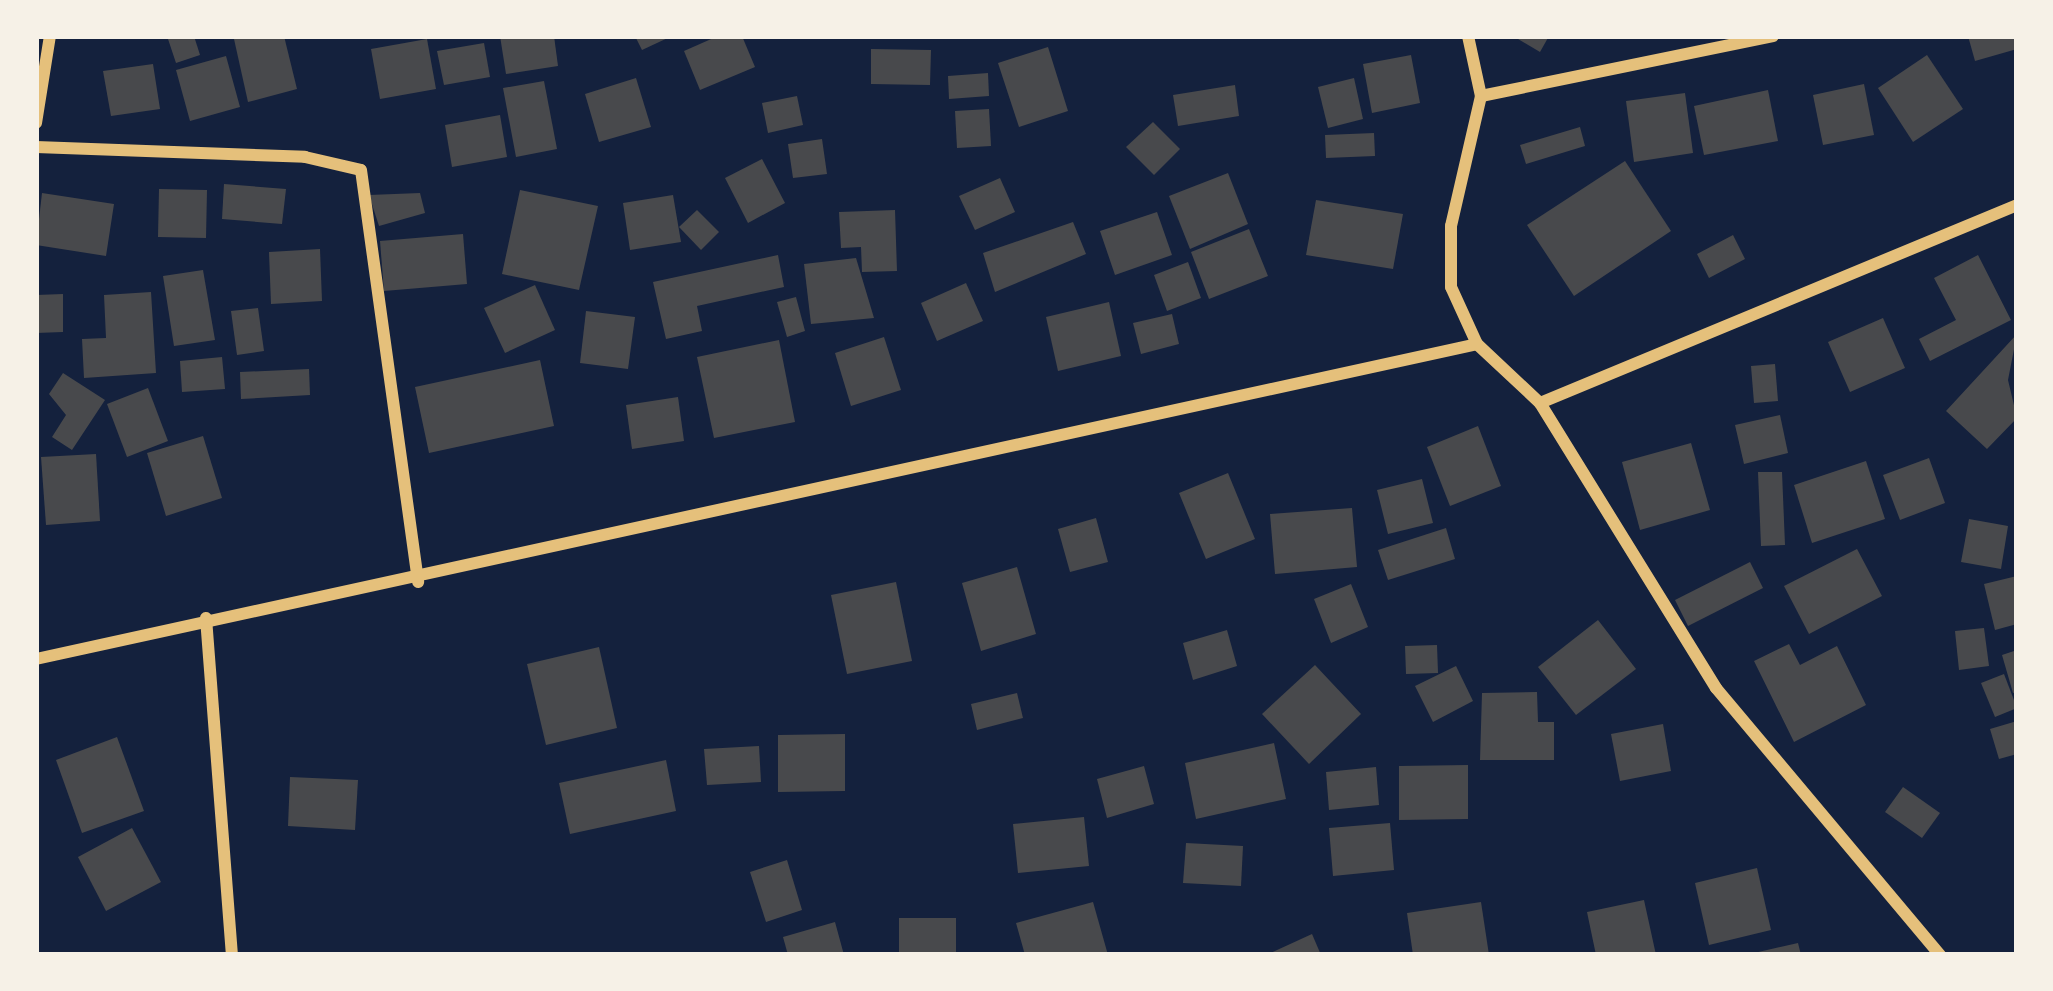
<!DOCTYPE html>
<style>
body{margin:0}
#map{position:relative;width:2053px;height:991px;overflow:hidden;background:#14213d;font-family:Lato,sans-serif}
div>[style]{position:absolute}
.building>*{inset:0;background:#48494c}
.minor>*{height:12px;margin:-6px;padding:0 6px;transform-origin:6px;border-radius:6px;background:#e5c07b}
span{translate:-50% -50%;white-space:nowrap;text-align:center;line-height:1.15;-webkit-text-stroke:9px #f6f1e7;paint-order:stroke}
.frame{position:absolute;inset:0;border:39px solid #f6f1e7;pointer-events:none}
</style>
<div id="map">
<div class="building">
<i style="clip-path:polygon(167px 36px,194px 36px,200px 55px,176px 63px)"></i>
<i style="clip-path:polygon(284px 36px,297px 89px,248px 102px,234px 39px)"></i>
<i style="clip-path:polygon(500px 36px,554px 36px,558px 66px,506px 74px)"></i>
<i style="clip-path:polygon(635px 36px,672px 36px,642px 50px)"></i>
<i style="clip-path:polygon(718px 36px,742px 36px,755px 67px,700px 90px,684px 51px)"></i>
<i style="clip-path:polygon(1513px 36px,1549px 36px,1540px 52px)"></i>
<i style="clip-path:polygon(1968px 36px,2017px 36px,2017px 49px,1975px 61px)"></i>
<i style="clip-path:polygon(427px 39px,436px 89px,380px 99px,371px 49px)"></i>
<i style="clip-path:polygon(484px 43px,490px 77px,444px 85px,437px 51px)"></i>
<i style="clip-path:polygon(1048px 47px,1068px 111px,1019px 127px,998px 63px)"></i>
<i style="clip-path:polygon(871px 49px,931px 50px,930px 85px,871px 84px)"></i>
<i style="clip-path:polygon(1411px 55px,1420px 103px,1372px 113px,1363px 64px)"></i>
<i style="clip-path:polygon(1927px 55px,1963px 109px,1913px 142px,1878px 88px)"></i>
<i style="clip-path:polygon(226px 56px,240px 107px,190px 121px,176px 70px)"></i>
<i style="clip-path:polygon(153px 64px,160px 109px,111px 116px,103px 71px)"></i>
<i style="clip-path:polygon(988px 73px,989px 96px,949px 99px,948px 76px)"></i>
<i style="clip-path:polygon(636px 78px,651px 127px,599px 142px,585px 94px)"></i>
<i style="clip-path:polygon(1354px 78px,1363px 119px,1328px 128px,1318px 87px)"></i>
<i style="clip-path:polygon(544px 81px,557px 149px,516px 157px,503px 88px)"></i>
<i style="clip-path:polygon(1864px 84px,1874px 135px,1823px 145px,1813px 95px)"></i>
<i style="clip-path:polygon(1235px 85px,1239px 116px,1178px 126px,1173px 95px)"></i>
<i style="clip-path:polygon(1768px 90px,1778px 141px,1704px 155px,1694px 106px)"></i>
<i style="clip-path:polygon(1685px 93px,1693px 153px,1634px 162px,1626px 101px)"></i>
<i style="clip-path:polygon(797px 96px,803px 125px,768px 133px,762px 103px)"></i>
<i style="clip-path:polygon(989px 109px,991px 146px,957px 148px,955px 111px)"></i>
<i style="clip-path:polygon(500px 115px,507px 157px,452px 167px,445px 125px)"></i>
<i style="clip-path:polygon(1153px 122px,1180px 149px,1154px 175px,1126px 147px)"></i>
<i style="clip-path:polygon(1580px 127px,1585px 146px,1526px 164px,1520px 145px)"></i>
<i style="clip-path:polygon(1374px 133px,1375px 156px,1326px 158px,1325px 135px)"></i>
<i style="clip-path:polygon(822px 139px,827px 174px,793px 178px,788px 144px)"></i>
<i style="clip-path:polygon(762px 159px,785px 203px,748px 223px,725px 178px)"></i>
<i style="clip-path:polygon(1625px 161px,1671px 231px,1574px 296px,1527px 225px)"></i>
<i style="clip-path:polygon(1228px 173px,1248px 224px,1190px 249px,1169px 196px)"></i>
<i style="clip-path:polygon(1000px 178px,1015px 212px,975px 230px,959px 196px)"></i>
<i style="clip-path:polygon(224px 184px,286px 189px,282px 224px,222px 219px)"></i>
<i style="clip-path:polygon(159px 189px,207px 190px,206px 238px,158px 237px)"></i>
<i style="clip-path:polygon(520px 190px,598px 206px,579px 290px,502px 274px)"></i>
<i style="clip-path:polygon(42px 193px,114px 204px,106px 256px,36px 245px)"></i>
<i style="clip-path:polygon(420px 193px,425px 213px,379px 226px,369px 195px)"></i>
<i style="clip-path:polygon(673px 195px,681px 242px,630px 250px,623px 203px)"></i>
<i style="clip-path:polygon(1316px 200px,1403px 214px,1393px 269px,1306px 255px)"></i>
<i style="clip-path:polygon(697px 210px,719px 232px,701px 250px,679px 227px)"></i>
<i style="clip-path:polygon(895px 210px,897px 271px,862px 272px,861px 247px,841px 248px,839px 212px)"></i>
<i style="clip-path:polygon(1157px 212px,1172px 255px,1115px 275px,1100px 231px)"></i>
<i style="clip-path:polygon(1073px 222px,1086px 254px,995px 292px,983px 253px)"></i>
<i style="clip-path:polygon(1249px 229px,1268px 276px,1209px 299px,1191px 252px)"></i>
<i style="clip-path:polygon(463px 234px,467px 284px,384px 291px,380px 241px)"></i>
<i style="clip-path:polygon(1733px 235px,1745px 259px,1709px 278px,1697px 254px)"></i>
<i style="clip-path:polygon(320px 249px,322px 301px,271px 304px,269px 252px)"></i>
<i style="clip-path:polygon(778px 255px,784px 287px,697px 306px,702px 331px,666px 339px,653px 282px)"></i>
<i style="clip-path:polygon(1978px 255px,2011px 320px,1930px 361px,1919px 339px,1956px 320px,1934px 278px)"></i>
<i style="clip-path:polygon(856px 258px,874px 318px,811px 324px,804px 264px)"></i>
<i style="clip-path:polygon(1188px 262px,1201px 298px,1167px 311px,1154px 275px)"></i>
<i style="clip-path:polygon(203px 270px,215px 340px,174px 346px,163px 276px)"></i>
<i style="clip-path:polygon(966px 283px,983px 321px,937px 341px,921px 303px)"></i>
<i style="clip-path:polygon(535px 285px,555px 330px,505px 353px,484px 308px)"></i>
<i style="clip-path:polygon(151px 292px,156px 373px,84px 378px,82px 339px,106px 338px,104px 295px)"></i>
<i style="clip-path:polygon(63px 294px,63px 332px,36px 333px,36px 295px)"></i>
<i style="clip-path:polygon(796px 297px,805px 331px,787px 337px,777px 302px)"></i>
<i style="clip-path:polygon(1109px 302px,1121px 356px,1058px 371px,1046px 317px)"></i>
<i style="clip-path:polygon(258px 308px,264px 351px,237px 355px,231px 311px)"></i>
<i style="clip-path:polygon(586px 311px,635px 317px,628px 369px,580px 363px)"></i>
<i style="clip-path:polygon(1172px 314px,1179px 344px,1141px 354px,1133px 323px)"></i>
<i style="clip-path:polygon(1883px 318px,1905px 368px,1850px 392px,1828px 342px)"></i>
<i style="clip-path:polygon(2017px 334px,2008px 380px,2017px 418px,1987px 449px,1946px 411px)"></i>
<i style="clip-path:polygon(884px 337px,901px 390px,851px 406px,835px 353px)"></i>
<i style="clip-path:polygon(779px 340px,795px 422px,714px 438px,697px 357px)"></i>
<i style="clip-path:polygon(222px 357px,225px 389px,182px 392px,180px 361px)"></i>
<i style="clip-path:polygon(540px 360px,554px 426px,429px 453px,415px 387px)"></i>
<i style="clip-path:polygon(1775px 364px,1778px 401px,1754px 403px,1751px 366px)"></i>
<i style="clip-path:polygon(309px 369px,310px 395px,241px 399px,240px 372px)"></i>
<i style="clip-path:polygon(63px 373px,105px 400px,72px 450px,52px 437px,66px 415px,49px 394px)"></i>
<i style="clip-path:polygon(148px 388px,168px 441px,127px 457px,107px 404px)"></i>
<i style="clip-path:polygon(678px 397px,684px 441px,632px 449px,626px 405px)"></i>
<i style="clip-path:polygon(1780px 415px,1788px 453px,1744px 464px,1735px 425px)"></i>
<i style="clip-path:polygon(1478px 426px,1501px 486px,1450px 506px,1427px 447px)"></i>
<i style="clip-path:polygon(203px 436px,222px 498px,166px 516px,147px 453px)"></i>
<i style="clip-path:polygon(1691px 443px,1710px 510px,1640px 530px,1622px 462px)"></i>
<i style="clip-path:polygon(96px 454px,100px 521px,46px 525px,41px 457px)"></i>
<i style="clip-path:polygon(1929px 458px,1945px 503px,1900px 520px,1883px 475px)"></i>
<i style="clip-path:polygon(1866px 461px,1885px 519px,1812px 543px,1794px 485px)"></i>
<i style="clip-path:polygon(1758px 472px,1782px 472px,1785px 545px,1761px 546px)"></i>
<i style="clip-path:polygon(1228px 473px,1255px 539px,1206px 559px,1179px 493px)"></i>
<i style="clip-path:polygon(1422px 479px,1433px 523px,1388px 534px,1377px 490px)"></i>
<i style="clip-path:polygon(1352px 508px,1357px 567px,1275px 574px,1270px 514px)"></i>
<i style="clip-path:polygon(1096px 518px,1108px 562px,1070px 572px,1058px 529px)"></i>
<i style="clip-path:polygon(1969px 519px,2008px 526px,2001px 569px,1961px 562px)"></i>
<i style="clip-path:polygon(1446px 528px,1455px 559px,1388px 580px,1378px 550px)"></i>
<i style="clip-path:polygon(1857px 549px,1882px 596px,1809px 634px,1784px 586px)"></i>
<i style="clip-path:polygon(1750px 562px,1763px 588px,1688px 626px,1675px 600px)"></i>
<i style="clip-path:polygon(1017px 567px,1036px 634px,981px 651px,962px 583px)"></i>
<i style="clip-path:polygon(2017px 576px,2017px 624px,1995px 630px,1984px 584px)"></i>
<i style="clip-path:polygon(896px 582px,912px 661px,847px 674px,831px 595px)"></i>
<i style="clip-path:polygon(1351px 584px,1368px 627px,1331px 643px,1314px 599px)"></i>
<i style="clip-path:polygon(1598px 620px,1636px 669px,1576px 715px,1538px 667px)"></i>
<i style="clip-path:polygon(1984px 628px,1989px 666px,1959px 670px,1955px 631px)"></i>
<i style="clip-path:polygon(1227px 630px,1237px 666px,1193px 680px,1183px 643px)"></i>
<i style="clip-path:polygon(1789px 644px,1800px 665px,1837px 646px,1866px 705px,1794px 742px,1754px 661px)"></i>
<i style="clip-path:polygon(1437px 645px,1438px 673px,1406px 674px,1405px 646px)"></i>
<i style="clip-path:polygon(599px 647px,617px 728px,546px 745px,527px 664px)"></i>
<i style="clip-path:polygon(2017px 650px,2017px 692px,2013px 693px,2002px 655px)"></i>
<i style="clip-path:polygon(1315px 665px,1361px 714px,1309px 764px,1262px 714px)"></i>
<i style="clip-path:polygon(1456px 666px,1473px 701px,1433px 722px,1415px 686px)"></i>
<i style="clip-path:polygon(2004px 674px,2017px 708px,1995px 717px,1981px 683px)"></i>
<i style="clip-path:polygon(1537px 692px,1538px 722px,1554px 722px,1554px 760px,1480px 760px,1482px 693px)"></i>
<i style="clip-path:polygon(1017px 693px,1023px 718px,977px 730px,971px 704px)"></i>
<i style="clip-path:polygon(2017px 721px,2017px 754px,1999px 759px,1990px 729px)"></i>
<i style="clip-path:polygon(1663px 724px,1671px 771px,1620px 781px,1611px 734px)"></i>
<i style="clip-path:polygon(845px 734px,845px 791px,778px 792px,778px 735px)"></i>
<i style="clip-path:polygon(117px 737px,144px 811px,82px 833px,56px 760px)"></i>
<i style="clip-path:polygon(1274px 743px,1286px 799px,1196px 819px,1185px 763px)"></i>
<i style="clip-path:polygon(759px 746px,761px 782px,707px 785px,704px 749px)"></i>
<i style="clip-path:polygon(666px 760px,676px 811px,570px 834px,559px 783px)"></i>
<i style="clip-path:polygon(1468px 765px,1468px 819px,1399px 820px,1399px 766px)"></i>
<i style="clip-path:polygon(1144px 766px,1154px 804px,1107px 818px,1097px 779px)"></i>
<i style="clip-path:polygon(1376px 767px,1379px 805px,1329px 810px,1326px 772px)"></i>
<i style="clip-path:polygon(290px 777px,358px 780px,355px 830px,288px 826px)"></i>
<i style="clip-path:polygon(1903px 787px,1940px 813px,1922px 838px,1885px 812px)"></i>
<i style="clip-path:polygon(1084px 817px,1089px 866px,1018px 873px,1013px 824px)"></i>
<i style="clip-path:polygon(1390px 823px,1394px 870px,1333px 876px,1329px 828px)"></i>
<i style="clip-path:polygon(132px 828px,161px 882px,106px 911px,78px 857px)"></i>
<i style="clip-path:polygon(1186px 843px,1243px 846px,1241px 886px,1183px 883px)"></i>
<i style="clip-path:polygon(787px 860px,802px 910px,766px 922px,750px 872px)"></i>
<i style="clip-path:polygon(1757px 868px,1771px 930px,1709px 945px,1695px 883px)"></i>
<i style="clip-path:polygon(1644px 900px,1656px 955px,1596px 955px,1587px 912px)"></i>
<i style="clip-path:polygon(1093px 902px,1108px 955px,1025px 955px,1016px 923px)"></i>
<i style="clip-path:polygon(1481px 902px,1489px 955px,1413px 955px,1407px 913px)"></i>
<i style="clip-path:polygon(899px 918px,956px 918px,956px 955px,899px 955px)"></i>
<i style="clip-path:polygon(835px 922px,844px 955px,788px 955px,783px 937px)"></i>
<i style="clip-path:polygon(1312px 934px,1321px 955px,1266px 955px)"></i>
<i style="clip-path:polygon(1798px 943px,1801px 955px,1754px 955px,1754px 953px)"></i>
</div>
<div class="minor">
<i style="left:1468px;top:36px;width:61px;rotate:77.8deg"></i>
<i style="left:1481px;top:96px;width:133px;rotate:103deg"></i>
<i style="left:1451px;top:226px;width:61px;rotate:90deg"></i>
<i style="left:1451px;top:287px;width:63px;rotate:65.5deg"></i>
<i style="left:1477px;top:344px;width:86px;rotate:43.1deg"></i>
<i style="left:1540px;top:403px;width:335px;rotate:58.3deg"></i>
<i style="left:1716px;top:688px;width:349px;rotate:50deg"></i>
<i style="left:1481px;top:96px;width:298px;rotate:-11.6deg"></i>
<i style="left:36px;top:123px;width:88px;rotate:-80.9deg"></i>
<i style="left:36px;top:147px;width:269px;rotate:2.1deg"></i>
<i style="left:305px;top:157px;width:57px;rotate:13.1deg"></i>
<i style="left:361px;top:170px;width:416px;rotate:82.1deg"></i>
<i style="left:1540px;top:403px;width:516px;rotate:-22.54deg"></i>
<i style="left:206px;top:618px;width:338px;rotate:85.6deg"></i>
<i style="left:36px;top:659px;width:1475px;rotate:-12.33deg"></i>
</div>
<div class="frame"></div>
</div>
